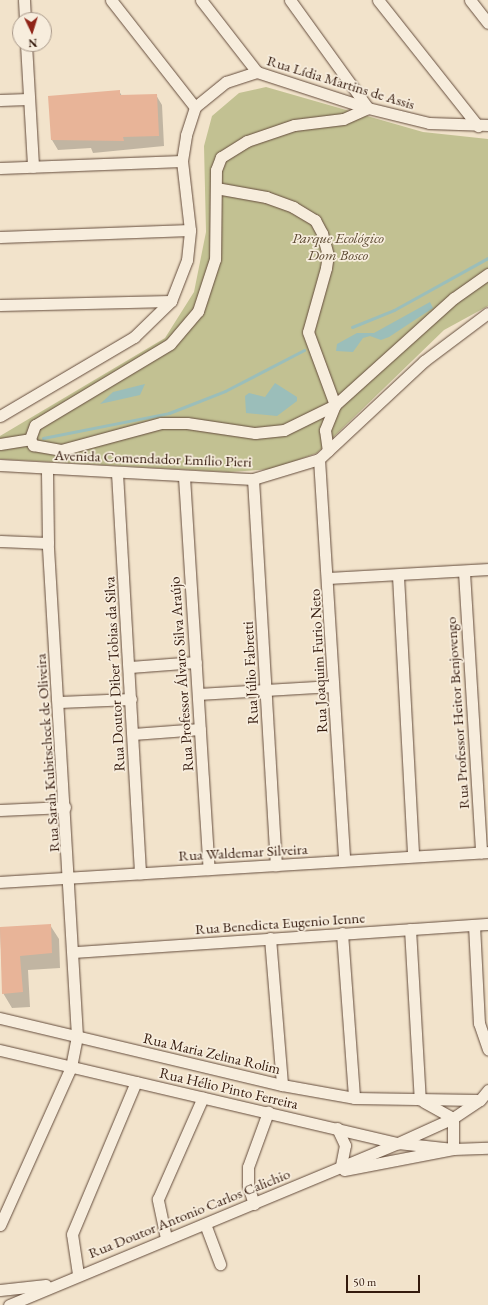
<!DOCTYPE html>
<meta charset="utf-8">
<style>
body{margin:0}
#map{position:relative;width:488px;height:1305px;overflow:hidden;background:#f2e3cb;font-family:"EB Garamond",serif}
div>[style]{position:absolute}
.green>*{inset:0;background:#c2c192}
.water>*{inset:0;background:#9bbeba}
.shadow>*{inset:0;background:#0003}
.stream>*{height:3px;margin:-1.5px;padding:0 1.5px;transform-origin:1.5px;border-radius:1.5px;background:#9bbeba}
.building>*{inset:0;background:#e8b498}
.roads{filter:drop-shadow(0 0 1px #644c3c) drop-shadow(0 0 1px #644c3c)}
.minor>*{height:11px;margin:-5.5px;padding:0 5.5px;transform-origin:5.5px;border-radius:5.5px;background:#f7eddd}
span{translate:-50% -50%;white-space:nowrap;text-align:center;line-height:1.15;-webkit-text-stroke:3.5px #f7eddd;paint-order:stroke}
.street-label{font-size:15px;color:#341a0d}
.park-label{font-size:15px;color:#5f4c35;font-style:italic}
.north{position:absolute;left:12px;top:12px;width:40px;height:40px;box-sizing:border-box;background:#f7eddd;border:1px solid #a9998a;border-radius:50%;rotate:176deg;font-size:11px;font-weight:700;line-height:16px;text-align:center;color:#341a0d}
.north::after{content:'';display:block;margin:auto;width:14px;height:18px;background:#8f2418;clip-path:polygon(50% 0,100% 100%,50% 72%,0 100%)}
.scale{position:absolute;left:346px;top:1275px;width:74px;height:18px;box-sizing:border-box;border:2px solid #341a0d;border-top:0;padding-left:5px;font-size:12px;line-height:14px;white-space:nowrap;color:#341a0d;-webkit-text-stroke:3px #f7eddd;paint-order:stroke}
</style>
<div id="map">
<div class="green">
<i style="clip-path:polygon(266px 87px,423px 132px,488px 139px,488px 306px,444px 330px,317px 453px,273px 469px,229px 472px,0 459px,0 436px,165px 338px,194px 292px,206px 232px,204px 146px,212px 116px,239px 93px)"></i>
</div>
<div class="water">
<i style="clip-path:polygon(430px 302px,433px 308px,389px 337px,381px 340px,370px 336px,363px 338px,353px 352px,336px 351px,337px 344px,357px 333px,374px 333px)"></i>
<i style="clip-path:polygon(275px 383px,297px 397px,297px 401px,277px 416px,246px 413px,245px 396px,249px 393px,265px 397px)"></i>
<i style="clip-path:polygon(145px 384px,140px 395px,100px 404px,113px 392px)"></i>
</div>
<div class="shadow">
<i style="clip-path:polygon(119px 91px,122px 96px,156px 95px,162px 105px,164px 146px,93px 153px,91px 148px,58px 150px,52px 140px)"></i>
<i style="clip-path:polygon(50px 925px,59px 939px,60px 968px,28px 970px,30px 1007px,12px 1008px,3px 993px,0 928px)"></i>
</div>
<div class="stream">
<i style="left:352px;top:327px;width:45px;rotate:-22deg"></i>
<i style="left:394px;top:310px;width:107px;rotate:-29deg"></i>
<i style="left:43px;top:438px;width:128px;rotate:-11.2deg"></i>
<i style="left:169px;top:413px;width:60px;rotate:-21.4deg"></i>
<i style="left:225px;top:391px;width:89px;rotate:-27.4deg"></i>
</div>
<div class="building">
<i style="clip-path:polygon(120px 90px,120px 95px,157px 94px,159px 136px,123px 137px,124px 141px,51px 140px,48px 96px)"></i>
<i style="clip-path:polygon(51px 924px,52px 953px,20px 956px,23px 992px,2px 994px,0 927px)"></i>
</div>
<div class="roads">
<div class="minor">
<i style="left:24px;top:0;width:20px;rotate:87deg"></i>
<i style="left:111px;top:0;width:136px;rotate:51.9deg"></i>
<i style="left:201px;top:0;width:91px;rotate:52.1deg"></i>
<i style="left:290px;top:0;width:133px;rotate:54.2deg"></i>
<i style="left:368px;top:108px;width:27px;rotate:156deg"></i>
<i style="left:343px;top:119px;width:49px;rotate:173deg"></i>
<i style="left:294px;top:125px;width:50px;rotate:161.2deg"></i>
<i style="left:247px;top:141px;width:31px;rotate:148deg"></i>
<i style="left:221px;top:157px;width:14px;rotate:111deg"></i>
<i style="left:216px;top:170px;width:89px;rotate:90.6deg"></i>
<i style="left:215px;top:259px;width:55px;rotate:108.1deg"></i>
<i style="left:198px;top:311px;width:43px;rotate:130.3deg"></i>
<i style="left:170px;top:344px;width:157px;rotate:149deg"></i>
<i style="left:35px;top:425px;width:15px;rotate:110deg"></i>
<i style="left:30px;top:439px;width:7px;rotate:63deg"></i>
<i style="left:33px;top:445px;width:28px;rotate:10deg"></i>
<i style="left:61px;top:450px;width:104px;rotate:-15.1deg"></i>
<i style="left:161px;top:423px;width:26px"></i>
<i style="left:187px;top:423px;width:69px;rotate:8.4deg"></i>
<i style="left:255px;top:433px;width:29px;rotate:-6deg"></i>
<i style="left:284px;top:430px;width:57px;rotate:-26.1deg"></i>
<i style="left:335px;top:405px;width:160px;rotate:-42deg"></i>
<i style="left:454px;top:298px;width:42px;rotate:-35.2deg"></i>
<i style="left:378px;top:0;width:161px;rotate:51.6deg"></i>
<i style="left:470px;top:0;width:29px;rotate:52deg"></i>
<i style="left:26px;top:44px;width:123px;rotate:86.7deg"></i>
<i style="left:0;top:100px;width:28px;rotate:-2deg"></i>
<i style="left:0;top:168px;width:182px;rotate:-2.2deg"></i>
<i style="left:216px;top:188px;width:51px;rotate:10.2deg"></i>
<i style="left:266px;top:197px;width:29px;rotate:20deg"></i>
<i style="left:293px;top:207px;width:26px;rotate:31deg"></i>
<i style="left:315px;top:220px;width:15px;rotate:62deg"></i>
<i style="left:322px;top:233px;width:23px;rotate:75deg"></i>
<i style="left:328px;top:255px;width:13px;rotate:99deg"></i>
<i style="left:326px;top:268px;width:66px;rotate:105.7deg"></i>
<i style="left:308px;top:332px;width:78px;rotate:69.7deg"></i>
<i style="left:335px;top:405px;width:27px;rotate:112deg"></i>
<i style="left:325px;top:430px;width:21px;rotate:82deg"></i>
<i style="left:0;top:237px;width:190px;rotate:-2.1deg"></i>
<i style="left:0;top:305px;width:171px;rotate:-1.3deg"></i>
<i style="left:0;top:416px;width:156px;rotate:-30.5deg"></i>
<i style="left:134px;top:337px;width:52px;rotate:-44.2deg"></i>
<i style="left:171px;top:301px;width:44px;rotate:-68.7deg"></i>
<i style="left:187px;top:260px;width:30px;rotate:-84deg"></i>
<i style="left:190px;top:230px;width:69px;rotate:-96.6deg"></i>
<i style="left:182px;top:161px;width:26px;rotate:-81deg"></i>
<i style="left:186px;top:135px;width:29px;rotate:-72deg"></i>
<i style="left:195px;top:107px;width:40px;rotate:-39deg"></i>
<i style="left:226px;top:82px;width:33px;rotate:-18deg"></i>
<i style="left:257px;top:72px;width:117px;rotate:18deg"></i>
<i style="left:368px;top:108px;width:63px;rotate:13.8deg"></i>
<i style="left:429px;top:123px;width:59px;rotate:1.9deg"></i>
<i style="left:0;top:444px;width:30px;rotate:-9deg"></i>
<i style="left:319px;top:459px;width:402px;rotate:86.4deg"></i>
<i style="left:0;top:465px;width:253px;rotate:3.2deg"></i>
<i style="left:253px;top:479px;width:69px;rotate:-16.9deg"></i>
<i style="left:319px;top:459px;width:144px;rotate:-43deg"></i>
<i style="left:424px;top:361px;width:80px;rotate:-36.9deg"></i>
<i style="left:117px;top:473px;width:401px;rotate:86.7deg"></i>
<i style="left:184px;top:477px;width:393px;rotate:86.4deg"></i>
<i style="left:253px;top:479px;width:387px;rotate:86.6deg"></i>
<i style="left:0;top:541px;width:48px;rotate:2.4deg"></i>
<i style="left:464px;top:572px;width:281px;rotate:86.5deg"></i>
<i style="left:398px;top:576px;width:280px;rotate:86.9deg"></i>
<i style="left:329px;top:578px;width:159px;rotate:-3.2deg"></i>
<i style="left:130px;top:667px;width:66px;rotate:-4.3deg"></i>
<i style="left:198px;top:694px;width:135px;rotate:-3.4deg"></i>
<i style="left:59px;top:702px;width:72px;rotate:-2.4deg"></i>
<i style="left:133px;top:734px;width:67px;rotate:-4.3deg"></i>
<i style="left:0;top:810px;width:65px;rotate:-2.6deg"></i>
<i style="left:0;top:882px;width:489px;rotate:-3.5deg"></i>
<i style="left:474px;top:925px;width:98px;rotate:87.1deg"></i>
<i style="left:479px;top:1023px;width:28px;rotate:71deg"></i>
<i style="left:410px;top:929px;width:171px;rotate:86.7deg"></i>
<i style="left:342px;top:933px;width:165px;rotate:85.8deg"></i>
<i style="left:270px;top:938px;width:147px;rotate:85.3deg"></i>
<i style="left:75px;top:952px;width:414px;rotate:-3.9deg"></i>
<i style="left:0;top:1018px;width:290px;rotate:13.4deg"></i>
<i style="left:282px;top:1085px;width:73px;rotate:10.2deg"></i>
<i style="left:354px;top:1098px;width:125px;rotate:0.9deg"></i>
<i style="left:0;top:1050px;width:409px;rotate:13.2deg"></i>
<i style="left:398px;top:1143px;width:55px;rotate:6.2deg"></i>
<i style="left:424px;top:1102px;width:33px;rotate:29deg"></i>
<i style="left:337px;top:1128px;width:19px;rotate:65deg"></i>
<i style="left:345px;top:1145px;width:21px;rotate:101deg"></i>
<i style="left:453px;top:1149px;width:31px;rotate:-90deg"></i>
<i style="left:344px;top:1170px;width:111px;rotate:-10.9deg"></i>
<i style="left:453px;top:1149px;width:35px;rotate:-2deg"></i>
<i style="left:254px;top:1204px;width:20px;rotate:-108deg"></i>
<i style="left:248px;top:1185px;width:18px;rotate:-90deg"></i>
<i style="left:248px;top:1167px;width:59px;rotate:-70deg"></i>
<i style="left:205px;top:1224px;width:43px;rotate:69.4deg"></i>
<i style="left:0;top:1225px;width:173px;rotate:-65.8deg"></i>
<i style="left:71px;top:1067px;width:32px;rotate:-79deg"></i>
<i style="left:77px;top:1036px;width:494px;rotate:-93.4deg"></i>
<i style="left:48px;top:543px;width:74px;rotate:-90.8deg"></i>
<i style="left:166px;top:1238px;width:40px;rotate:-102deg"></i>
<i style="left:158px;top:1199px;width:111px;rotate:-66.2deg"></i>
<i style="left:78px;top:1274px;width:40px;rotate:-98.5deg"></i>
<i style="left:72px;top:1234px;width:165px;rotate:-67.2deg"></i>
<i style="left:0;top:1290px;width:46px;rotate:-6.2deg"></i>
<i style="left:9px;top:1305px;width:421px;rotate:-22.6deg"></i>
<i style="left:398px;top:1143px;width:60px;rotate:-24.4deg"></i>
<i style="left:453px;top:1118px;width:32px;rotate:-34deg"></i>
<i style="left:480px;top:1100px;width:13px;rotate:-51deg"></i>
</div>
</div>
<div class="street-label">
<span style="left:341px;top:82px;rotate:17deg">Rua Lídia Martins de Assis</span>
<span style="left:153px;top:458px;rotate:2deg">Avenida Comendador Emílio Pieri</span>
<span style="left:318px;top:661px;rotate:-93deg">Rua Joaquim Furio Neto</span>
<span style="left:250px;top:673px;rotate:-93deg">Rua Júlio Fabretti</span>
<span style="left:114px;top:674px;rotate:-93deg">Rua Doutor Diber Tobias da Silva</span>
<span style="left:181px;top:674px;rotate:-94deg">Rua Professor Álvaro Silva Araújo</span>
<span style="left:457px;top:713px;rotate:-94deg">Rua Professor Heitor Benjovengo</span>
<span style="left:47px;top:753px;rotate:-94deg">Rua Sarah Kubitscheck de Oliveira</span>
<span style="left:243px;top:852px;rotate:-3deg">Rua Waldemar Silveira</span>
<span style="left:280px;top:923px;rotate:-4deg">Rua Benedicta Eugenio Ienne</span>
<span style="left:212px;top:1053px;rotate:13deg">Rua Maria Zelina Rolim</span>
<span style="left:229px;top:1088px;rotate:13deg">Rua Hélio Pinto Ferreira</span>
<span style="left:189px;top:1213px;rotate:-22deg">Rua Doutor Antonio Carlos Calichio</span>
</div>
<div class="park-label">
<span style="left:338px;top:246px">Parque Ecológico<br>Dom Bosco</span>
</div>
<div class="north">N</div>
<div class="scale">50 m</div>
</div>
